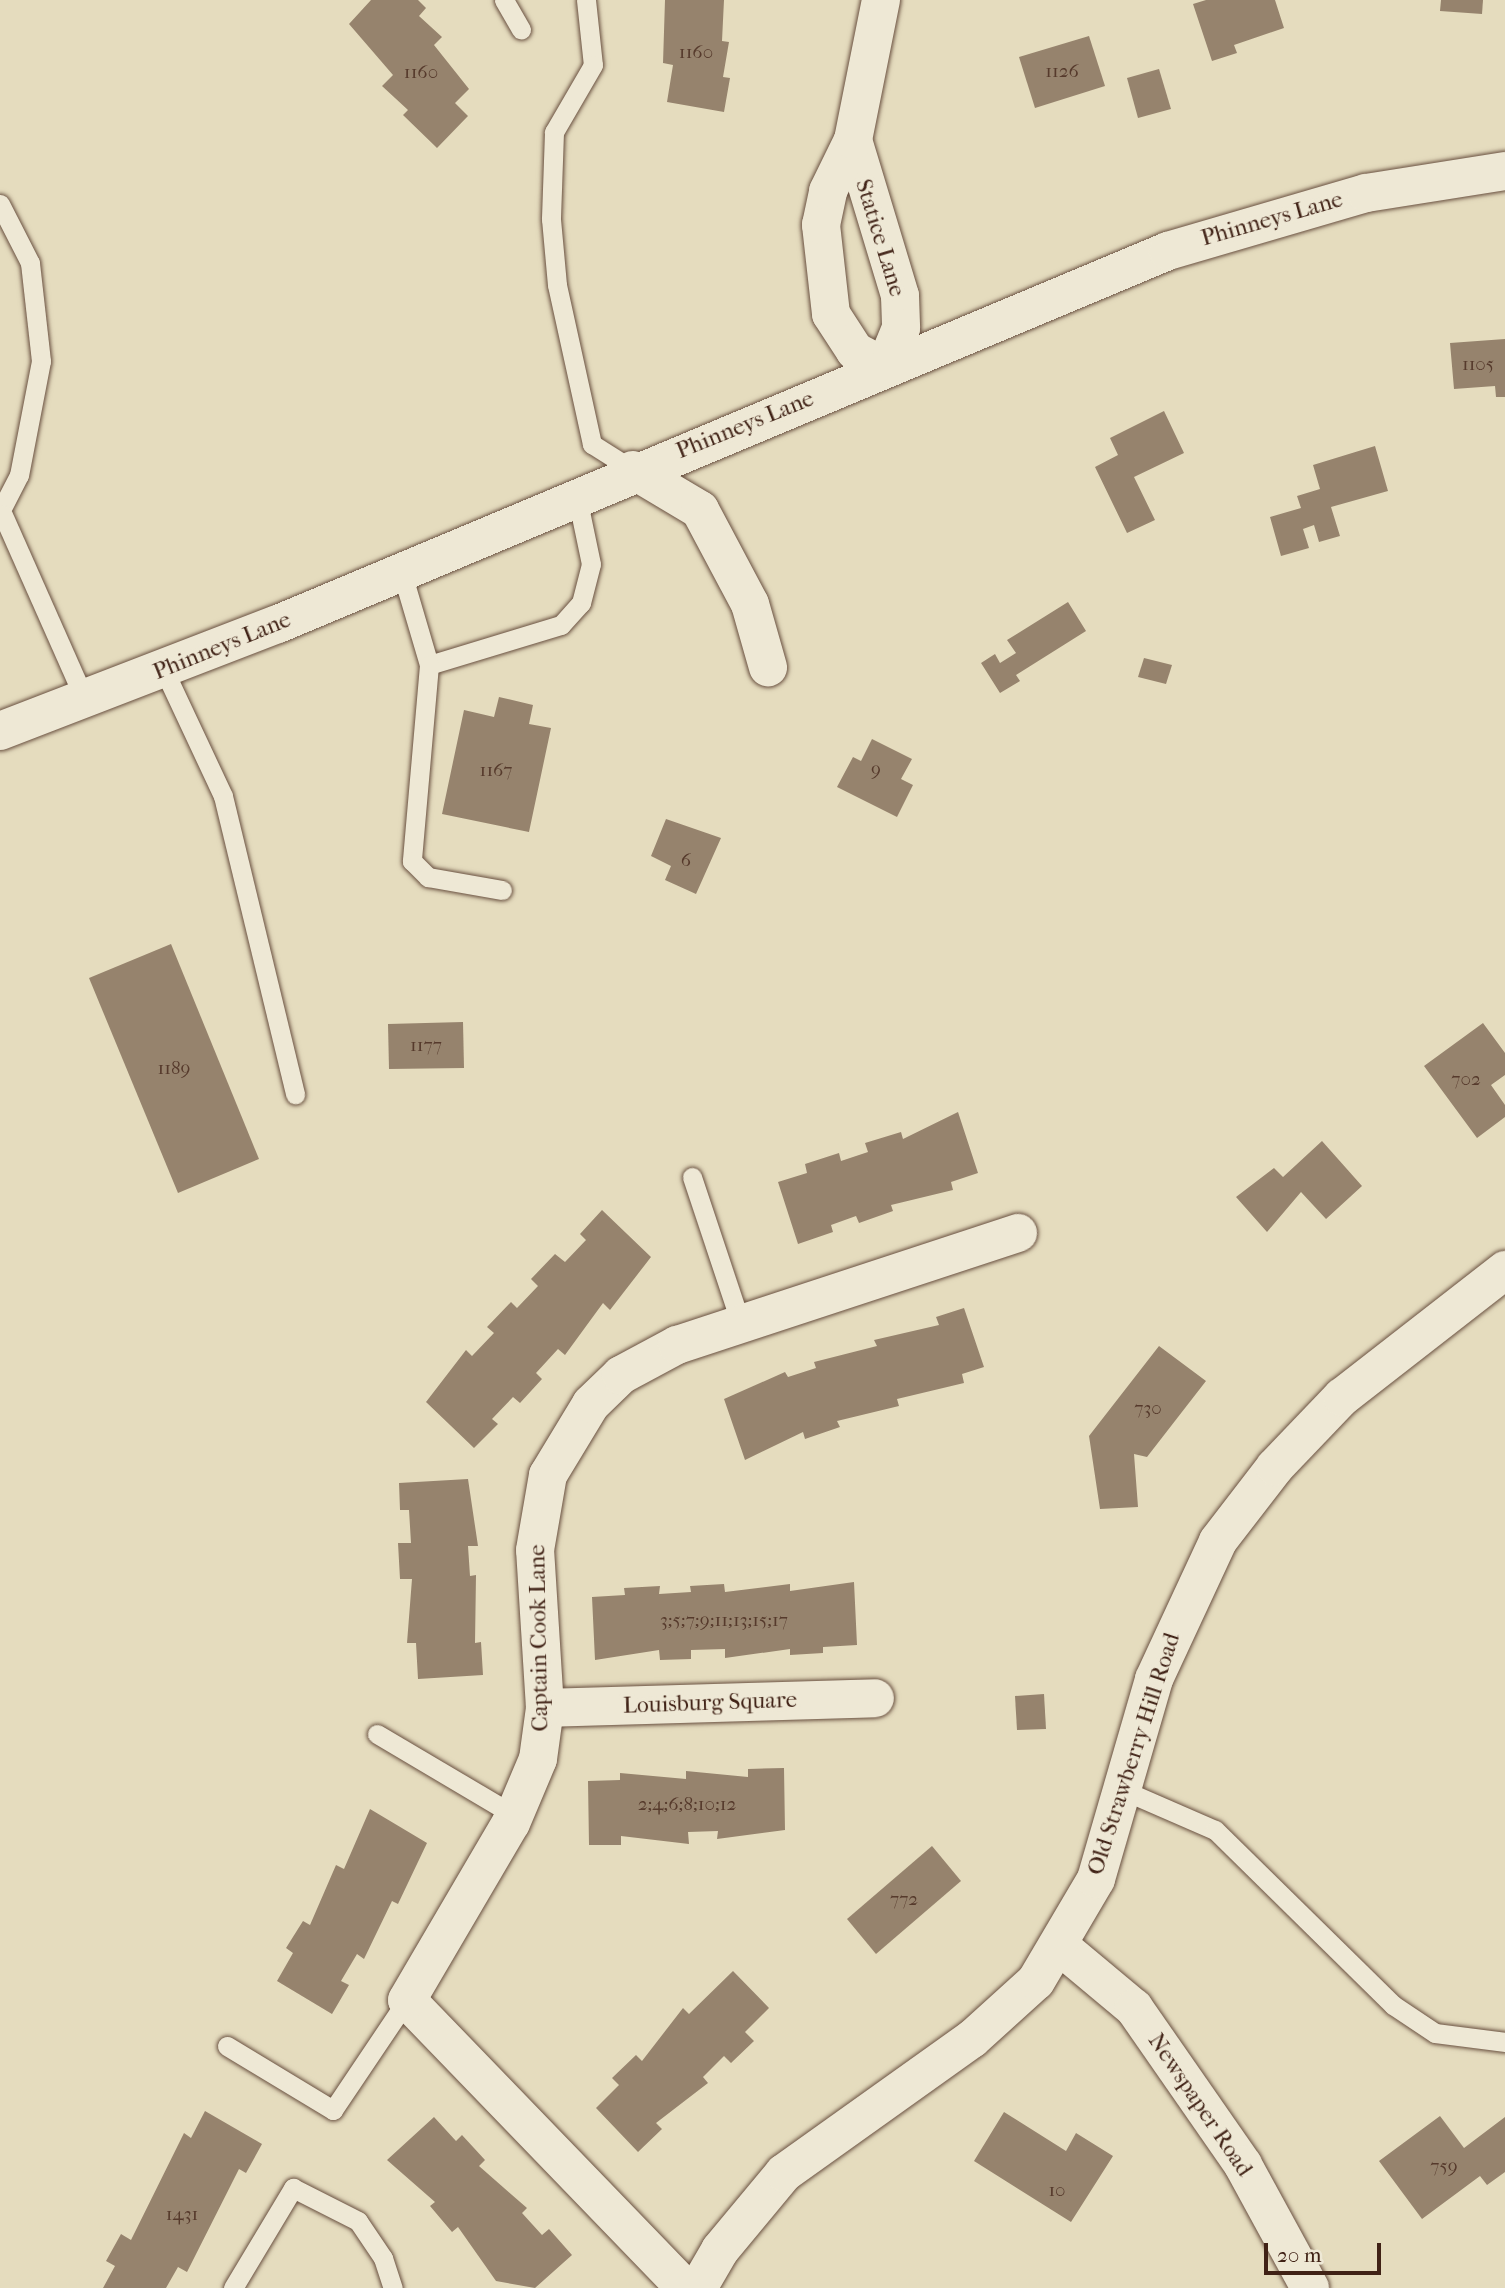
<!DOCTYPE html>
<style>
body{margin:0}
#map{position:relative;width:1505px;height:2288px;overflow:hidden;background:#e5dcbe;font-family:"IM FELL French Canon",serif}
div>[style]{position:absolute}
.building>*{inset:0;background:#96836d}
.roads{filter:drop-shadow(0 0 2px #695040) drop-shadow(0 0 2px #695040)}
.lane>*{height:19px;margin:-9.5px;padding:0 9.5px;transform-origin:9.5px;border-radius:9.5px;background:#eee8d5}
.street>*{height:38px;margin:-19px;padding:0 19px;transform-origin:19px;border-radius:19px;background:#eee8d5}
.secondary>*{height:38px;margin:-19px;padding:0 19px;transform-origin:19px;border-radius:19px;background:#eee8d5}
span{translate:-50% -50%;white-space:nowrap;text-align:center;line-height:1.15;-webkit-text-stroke:7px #eee8d5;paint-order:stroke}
.number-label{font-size:19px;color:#563a2c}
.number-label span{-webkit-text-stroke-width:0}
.street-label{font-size:23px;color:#402216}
.scale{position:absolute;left:1264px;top:2243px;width:117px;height:32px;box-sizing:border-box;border:4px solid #402216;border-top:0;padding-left:9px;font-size:21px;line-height:24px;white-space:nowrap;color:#402216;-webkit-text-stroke:5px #eee8d5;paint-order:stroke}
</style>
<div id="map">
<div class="building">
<i style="clip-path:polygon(371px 0,418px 0,426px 8px,419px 16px,442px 37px,434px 45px,469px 89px,455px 103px,468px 116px,437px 148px,403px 115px,408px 110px,382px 86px,393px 75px,349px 24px)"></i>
<i style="clip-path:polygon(665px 0,724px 0,722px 41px,729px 42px,723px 77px,730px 78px,724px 112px,667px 102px,673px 65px,663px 63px)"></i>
<i style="clip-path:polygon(1206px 0,1275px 0,1284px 28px,1234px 45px,1237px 53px,1212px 61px,1193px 4px)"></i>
<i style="clip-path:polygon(1441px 0,1483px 0,1482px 14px,1440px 11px)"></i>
<i style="clip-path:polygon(1089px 36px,1105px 86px,1035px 108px,1019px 57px)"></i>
<i style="clip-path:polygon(1159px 69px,1171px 109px,1138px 118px,1127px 78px)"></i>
<i style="clip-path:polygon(1505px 339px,1505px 397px,1496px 397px,1495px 386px,1454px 389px,1450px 343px)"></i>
<i style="clip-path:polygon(1164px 411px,1184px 453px,1134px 477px,1155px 520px,1127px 533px,1095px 467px,1118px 455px,1110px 438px)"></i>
<i style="clip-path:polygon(1375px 446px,1388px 491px,1331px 507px,1340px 536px,1319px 542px,1314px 525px,1303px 529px,1309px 548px,1281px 556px,1270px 517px,1301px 508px,1297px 496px,1320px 489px,1313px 465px)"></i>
<i style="clip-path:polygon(1068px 602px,1086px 631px,1016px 675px,1020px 681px,1000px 693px,981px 663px,995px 654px,1000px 663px,1016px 653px,1007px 640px)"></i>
<i style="clip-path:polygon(1144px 658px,1172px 665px,1166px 684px,1138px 677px)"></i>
<i style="clip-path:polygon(499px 697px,533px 705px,529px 724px,551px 728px,529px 832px,442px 814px,464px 710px,494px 717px)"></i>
<i style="clip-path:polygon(872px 739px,912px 759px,901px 779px,913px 785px,897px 817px,837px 787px,853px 757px,861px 761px)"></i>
<i style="clip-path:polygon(666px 819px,721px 838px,696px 894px,665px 880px,671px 866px,651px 856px)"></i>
<i style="clip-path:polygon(171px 944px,259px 1159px,178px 1193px,89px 978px)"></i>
<i style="clip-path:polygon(463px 1022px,464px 1068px,389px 1069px,388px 1024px)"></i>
<i style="clip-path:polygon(1483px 1023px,1505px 1053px,1505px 1075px,1491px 1085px,1505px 1105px,1505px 1117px,1477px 1138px,1424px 1066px)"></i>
<i style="clip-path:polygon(958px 1112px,978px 1173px,951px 1182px,953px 1190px,891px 1205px,893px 1211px,859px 1223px,856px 1216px,831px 1225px,833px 1232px,798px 1244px,778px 1182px,807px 1173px,805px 1164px,839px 1153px,841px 1161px,868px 1152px,865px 1143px,901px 1132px,903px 1139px)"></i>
<i style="clip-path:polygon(1322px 1141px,1362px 1186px,1326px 1219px,1301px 1192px,1267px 1232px,1236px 1197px,1274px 1168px,1283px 1177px)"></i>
<i style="clip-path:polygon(602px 1210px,651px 1257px,610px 1310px,603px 1303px,565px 1355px,558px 1349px,536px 1373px,542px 1379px,520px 1403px,513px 1397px,492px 1419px,498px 1424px,474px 1448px,426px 1402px,466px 1350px,472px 1356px,494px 1333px,487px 1327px,511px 1302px,517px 1308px,538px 1286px,531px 1279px,555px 1254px,565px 1262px,586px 1240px,580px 1234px)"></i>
<i style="clip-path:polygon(964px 1308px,984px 1367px,962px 1374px,964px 1383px,897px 1399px,899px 1406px,837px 1421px,840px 1427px,805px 1439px,803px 1432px,745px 1460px,724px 1399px,785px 1372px,788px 1377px,816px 1368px,814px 1362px,877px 1346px,874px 1340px,939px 1325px,936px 1317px)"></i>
<i style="clip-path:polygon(1159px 1346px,1206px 1381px,1147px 1457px,1134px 1454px,1138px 1507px,1100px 1509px,1089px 1436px)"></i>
<i style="clip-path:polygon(468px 1479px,478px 1546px,468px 1546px,470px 1576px,476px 1575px,475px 1643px,481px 1642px,483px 1675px,418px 1679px,416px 1643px,407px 1643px,412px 1579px,400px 1579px,398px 1543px,411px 1543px,409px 1510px,400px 1510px,399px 1483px)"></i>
<i style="clip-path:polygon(854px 1582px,857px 1645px,823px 1647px,823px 1653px,790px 1655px,790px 1649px,725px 1658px,725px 1649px,691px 1650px,691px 1659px,660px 1660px,659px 1650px,595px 1660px,592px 1597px,625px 1595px,624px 1588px,660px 1586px,659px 1594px,691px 1592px,690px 1586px,724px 1584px,725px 1592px,790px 1584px,790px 1591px)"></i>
<i style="clip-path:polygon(1044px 1694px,1046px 1729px,1017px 1730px,1015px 1696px)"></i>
<i style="clip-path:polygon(784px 1768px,785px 1830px,717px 1839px,718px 1831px,688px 1832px,689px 1844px,621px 1836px,621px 1845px,589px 1845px,588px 1781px,620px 1780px,620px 1773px,686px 1779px,686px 1771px,748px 1777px,748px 1769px)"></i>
<i style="clip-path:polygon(370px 1809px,427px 1843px,398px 1904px,392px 1901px,364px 1959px,357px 1954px,341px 1981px,349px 1985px,332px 2014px,277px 1981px,293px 1953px,286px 1948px,303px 1921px,310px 1925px,336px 1865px,344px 1869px)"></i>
<i style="clip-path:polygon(932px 1846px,961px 1881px,876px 1954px,847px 1919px)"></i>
<i style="clip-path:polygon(733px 1971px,769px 2008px,745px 2032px,754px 2041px,731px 2063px,724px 2056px,703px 2077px,708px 2083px,656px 2123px,662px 2129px,638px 2152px,596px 2108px,619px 2085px,612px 2078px,636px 2055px,642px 2061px,683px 2008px,689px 2014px)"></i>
<i style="clip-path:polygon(205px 2111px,262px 2144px,246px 2173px,239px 2169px,187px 2272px,178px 2267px,166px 2288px,103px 2288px,115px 2266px,106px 2261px,121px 2234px,131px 2240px,184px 2133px,191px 2138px)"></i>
<i style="clip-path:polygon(1004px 2112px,1066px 2151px,1076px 2133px,1113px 2156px,1071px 2222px,974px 2161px)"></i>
<i style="clip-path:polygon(1440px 2116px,1464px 2148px,1505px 2117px,1505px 2172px,1487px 2185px,1480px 2176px,1422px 2219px,1379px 2161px)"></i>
<i style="clip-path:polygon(434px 2117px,456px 2141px,462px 2135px,485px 2160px,479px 2166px,527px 2208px,522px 2213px,542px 2235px,549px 2229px,572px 2255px,535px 2288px,496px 2281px,458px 2227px,452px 2232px,430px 2206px,435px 2202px,387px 2160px)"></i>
</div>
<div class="roads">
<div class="lane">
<i style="left:504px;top:0;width:34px;rotate:60deg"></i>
<i style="left:586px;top:0;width:65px;rotate:83.9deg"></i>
<i style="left:593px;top:65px;width:78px;rotate:120.2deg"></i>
<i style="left:554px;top:132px;width:87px;rotate:92deg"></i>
<i style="left:551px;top:219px;width:66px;rotate:84.8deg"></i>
<i style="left:557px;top:285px;width:163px;rotate:77.6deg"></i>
<i style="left:592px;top:444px;width:49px;rotate:32.4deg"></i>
<i style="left:0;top:204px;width:66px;rotate:63deg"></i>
<i style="left:30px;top:263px;width:99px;rotate:83.6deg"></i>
<i style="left:41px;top:361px;width:116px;rotate:100.9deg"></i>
<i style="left:19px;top:475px;width:42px;rotate:117.2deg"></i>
<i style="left:3px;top:515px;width:200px;rotate:66.1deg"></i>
<i style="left:402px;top:573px;width:96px;rotate:73.6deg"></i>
<i style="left:429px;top:665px;width:138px;rotate:-16.9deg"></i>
<i style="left:561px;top:625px;width:30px;rotate:-48deg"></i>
<i style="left:581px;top:603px;width:40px;rotate:-75.6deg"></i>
<i style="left:591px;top:564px;width:68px;rotate:-101.8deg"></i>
<i style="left:429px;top:665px;width:197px;rotate:95deg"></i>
<i style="left:412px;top:861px;width:23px;rotate:45deg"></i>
<i style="left:428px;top:877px;width:75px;rotate:10deg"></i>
<i style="left:164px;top:670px;width:139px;rotate:64.9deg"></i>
<i style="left:223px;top:796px;width:307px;rotate:76.4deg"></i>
<i style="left:692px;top:1177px;width:155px;rotate:71.6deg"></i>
<i style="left:377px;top:1734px;width:159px;rotate:30.6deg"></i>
<i style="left:1123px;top:1790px;width:100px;rotate:23.5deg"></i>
<i style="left:1215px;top:1830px;width:250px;rotate:44.5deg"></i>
<i style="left:1393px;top:2005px;width:50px;rotate:33.7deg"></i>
<i style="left:1435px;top:2033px;width:71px;rotate:7.3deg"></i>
<i style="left:227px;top:2046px;width:124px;rotate:31.1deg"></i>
<i style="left:333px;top:2110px;width:133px;rotate:-56.1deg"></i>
<i style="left:233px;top:2288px;width:117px;rotate:-59deg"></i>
<i style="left:293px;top:2188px;width:73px;rotate:26.9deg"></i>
<i style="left:358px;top:2221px;width:45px;rotate:56deg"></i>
<i style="left:383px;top:2258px;width:32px;rotate:72deg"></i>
</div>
<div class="street">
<i style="left:853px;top:140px;width:163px;rotate:73.2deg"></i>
<i style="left:900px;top:296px;width:32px;rotate:88deg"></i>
<i style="left:901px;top:328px;width:42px;rotate:112.3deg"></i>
<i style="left:885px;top:367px;width:34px;rotate:-152deg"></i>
<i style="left:855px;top:351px;width:44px;rotate:-123deg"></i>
<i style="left:831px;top:314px;width:90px;rotate:-96.4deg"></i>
<i style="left:821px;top:225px;width:35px;rotate:-78deg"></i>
<i style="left:828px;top:191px;width:57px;rotate:-63.9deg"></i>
<i style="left:853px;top:140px;width:143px;rotate:-78.7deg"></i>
<i style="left:633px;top:470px;width:78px;rotate:30.8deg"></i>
<i style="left:700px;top:510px;width:106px;rotate:62deg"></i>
<i style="left:750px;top:604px;width:66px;rotate:74.1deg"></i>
<i style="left:545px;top:1708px;width:330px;rotate:-1.7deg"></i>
<i style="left:1061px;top:1947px;width:95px;rotate:39.9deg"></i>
<i style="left:1134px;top:2008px;width:191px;rotate:55.2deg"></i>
<i style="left:1243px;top:2165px;width:140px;rotate:61.4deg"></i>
<i style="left:685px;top:2288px;width:400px;rotate:-134deg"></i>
<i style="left:407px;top:2000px;width:205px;rotate:-59.6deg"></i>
<i style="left:511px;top:1823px;width:69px;rotate:-67.1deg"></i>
<i style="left:538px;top:1759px;width:51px;rotate:-82.2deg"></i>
<i style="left:545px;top:1708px;width:158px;rotate:-93.6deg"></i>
<i style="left:535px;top:1550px;width:76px;rotate:-80.2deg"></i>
<i style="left:548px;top:1475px;width:83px;rotate:-58.8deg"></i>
<i style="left:591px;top:1404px;width:42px;rotate:-44deg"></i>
<i style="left:621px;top:1375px;width:64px;rotate:-28.2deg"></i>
<i style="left:677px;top:1345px;width:359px;rotate:-18.2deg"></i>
<i style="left:698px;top:2288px;width:44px;rotate:-59.9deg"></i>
<i style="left:720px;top:2250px;width:100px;rotate:-50.3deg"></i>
<i style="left:784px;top:2173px;width:231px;rotate:-35.5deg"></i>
<i style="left:972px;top:2039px;width:86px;rotate:-42.2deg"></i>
<i style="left:1036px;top:1981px;width:118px;rotate:-59.5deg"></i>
<i style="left:1096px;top:1879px;width:208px;rotate:-73.8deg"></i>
<i style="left:1154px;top:1679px;width:152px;rotate:-65.1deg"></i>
<i style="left:1218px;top:1541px;width:93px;rotate:-52.4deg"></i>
<i style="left:1275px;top:1467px;width:97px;rotate:-46.3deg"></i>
<i style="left:1342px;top:1397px;width:207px;rotate:-37.9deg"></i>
</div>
<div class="secondary">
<i style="left:0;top:731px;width:298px;rotate:-21.1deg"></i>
<i style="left:278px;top:624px;width:965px;rotate:-22.74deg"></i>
<i style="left:1168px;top:251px;width:206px;rotate:-16.3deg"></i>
<i style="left:1366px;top:193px;width:141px;rotate:-9deg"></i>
</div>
</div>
<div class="number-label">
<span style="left:696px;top:53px">1160</span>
<span style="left:1062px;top:72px">1126</span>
<span style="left:421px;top:73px">1160</span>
<span style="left:1478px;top:365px">1105</span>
<span style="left:876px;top:770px">9</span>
<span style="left:496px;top:771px">1167</span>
<span style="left:686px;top:861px">6</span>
<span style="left:426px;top:1046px">1177</span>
<span style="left:174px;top:1069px">1189</span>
<span style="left:1466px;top:1080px">702</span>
<span style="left:1148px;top:1409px">730</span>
<span style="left:724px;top:1621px">3;5;7;9;11;13;15;17</span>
<span style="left:687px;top:1805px">2;4;6;8;10;12</span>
<span style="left:904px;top:1900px">772</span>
<span style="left:1444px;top:2167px">759</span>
<span style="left:1057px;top:2191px">10</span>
<span style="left:182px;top:2215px">1431</span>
</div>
<div class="street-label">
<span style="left:1272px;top:219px;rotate:-16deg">Phinneys Lane</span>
<span style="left:880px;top:238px;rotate:73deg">Statice Lane</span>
<span style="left:745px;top:425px;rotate:-22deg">Phinneys Lane</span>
<span style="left:222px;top:646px;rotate:-22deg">Phinneys Lane</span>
<span style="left:539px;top:1638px;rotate:-91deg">Captain Cook Lane</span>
<span style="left:710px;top:1703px;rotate:-2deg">Louisburg Square</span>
<span style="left:1134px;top:1754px;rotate:-72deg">Old Strawberry Hill Road</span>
<span style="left:1200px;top:2105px;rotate:56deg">Newspaper Road</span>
</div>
<div class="scale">20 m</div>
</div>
